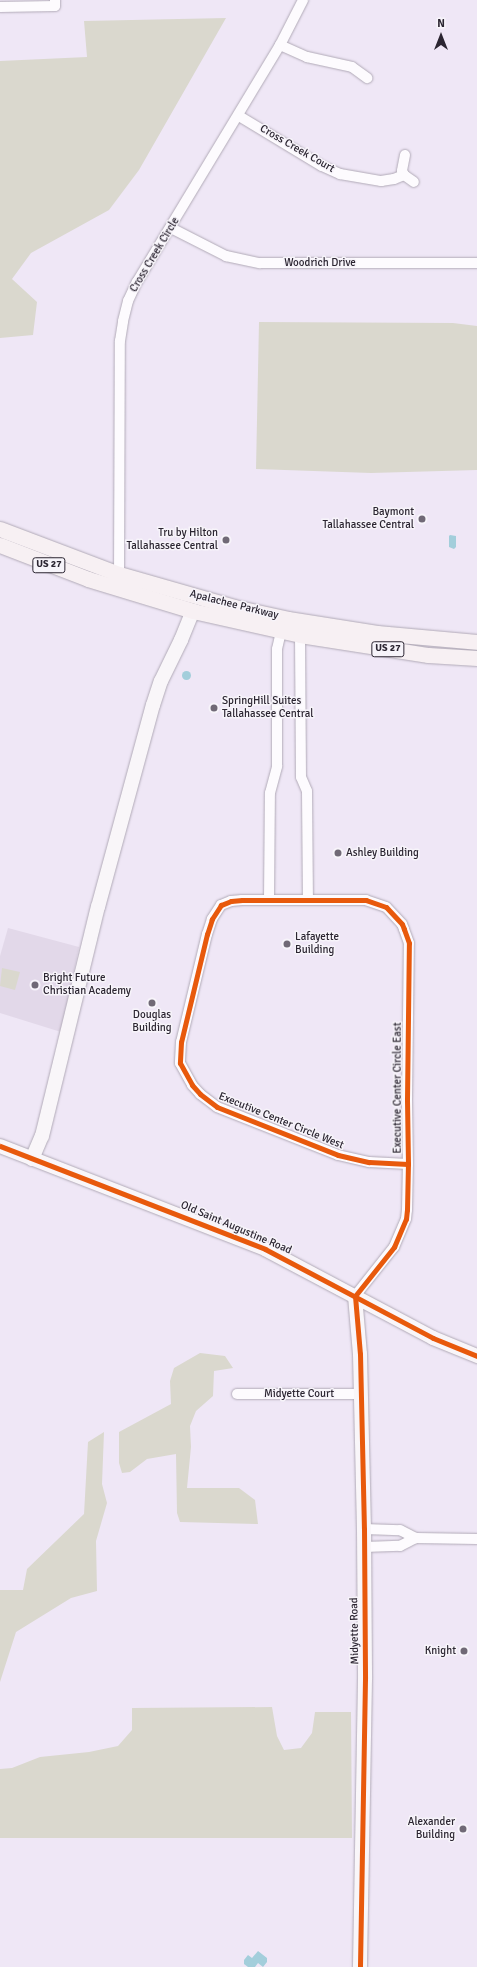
<!DOCTYPE html>
<style>
body{margin:0}
#map{position:relative;width:477px;height:1967px;overflow:hidden;background:#efe7f6;font-family:Signika,sans-serif}
div>[style]{position:absolute}
.education>*{inset:0;background:#e2d8e9}
.green>*{inset:0;background:#dad8ce}
.water>*{inset:0;background:#a3cedb}
.round{border-radius:50%}
.roads{filter:drop-shadow(0 0 1px #b1aab7) drop-shadow(0 0 1px #b1aab7)}
.street>*{height:10px;margin:-5px;padding:0 5px;transform-origin:5px;border-radius:5px;background:#fdfbfe}
.secondary>*{height:14px;margin:-7px;padding:0 7px;transform-origin:7px;border-radius:7px;background:#f9f6f9}
.primary>*{height:15px;margin:-7.5px;padding:0 7.5px;transform-origin:7.5px;border-radius:7.5px;background:#f7f0f3}
.cycleway>*{height:5px;margin:-2.5px;padding:0 2.5px;transform-origin:2.5px;border-radius:2.5px;background:#e8590c}
.dots>*{width:11px;height:11px;translate:-50% -50%;box-sizing:border-box;border:2px solid #f7f4fa;border-radius:50%}
span{translate:-50% -50%;white-space:nowrap;text-align:center;line-height:1.15;-webkit-text-stroke:3px #f7f4fa;paint-order:stroke}
.shield-label span{padding:1px 3px;background:#f7f4fa;border:1px solid;border-radius:3px;-webkit-text-stroke-width:0}
.shield-label{font-size:10px;color:#2b2531;font-weight:700}
.street-label{font-size:11px;color:#2b2531}
.poi-label{font-size:11px;color:#2b2531}
.right{translate:-100% -50%;text-align:right}
.left{translate:0 -50%;text-align:left}
.north{position:absolute;left:421px;top:16px;width:40px;height:40px;-webkit-text-stroke:3px #f7f4fa;paint-order:stroke;rotate:0deg;font-size:11px;font-weight:700;line-height:16px;text-align:center;color:#2b2531}
.north::after{content:'';display:block;margin:auto;width:14px;height:18px;background:#2b2531;clip-path:polygon(50% 0,100% 100%,50% 72%,0 100%)}
</style>
<div id="map">
<div class="education">
<i style="clip-path:polygon(8px 928px,79px 947px,61px 1032px,0 1013px,0 956px)"></i>
</div>
<div class="green">
<i style="clip-path:polygon(226px 18px,139px 170px,109px 210px,31px 253px,12px 279px,37px 302px,33px 335px,0 338px,0 61px,87px 57px,84px 21px)"></i>
<i style="clip-path:polygon(259px 322px,453px 323px,477px 326px,477px 470px,371px 473px,256px 469px)"></i>
<i style="clip-path:polygon(2px 968px,20px 972px,15px 990px,0 986px)"></i>
<i style="clip-path:polygon(200px 1353px,225px 1356px,233px 1368px,214px 1371px,213px 1396px,196px 1411px,190px 1426px,191px 1447px,187px 1488px,239px 1488px,255px 1500px,258px 1524px,180px 1522px,177px 1513px,176px 1454px,147px 1459px,130px 1472px,122px 1473px,119px 1463px,119px 1432px,171px 1404px,170px 1381px,174px 1368px)"></i>
<i style="clip-path:polygon(104px 1432px,102px 1484px,107px 1503px,96px 1541px,97px 1591px,71px 1598px,16px 1632px,0 1682px,0 1590px,23px 1590px,27px 1569px,84px 1514px,88px 1442px)"></i>
<i style="clip-path:polygon(272px 1707px,277px 1736px,284px 1750px,301px 1748px,312px 1733px,315px 1712px,351px 1712px,352px 1838px,0 1838px,0 1769px,12px 1768px,40px 1757px,89px 1752px,118px 1746px,132px 1730px,132px 1708px)"></i>
</div>
<div class="water">
<i style="clip-path:polygon(450px 535px,456px 536px,456px 547px,454px 549px,449px 547px,449px 536px)"></i>
<i class="round" style="left:181.5px;top:670.5px;width:9px;height:9px"></i>
<i style="clip-path:polygon(258px 1951px,267px 1958px,267px 1962px,263px 1967px,258px 1963px,255px 1967px,248px 1967px,244px 1964px,244px 1960px,248px 1955px,252px 1958px)"></i>
</div>
<div class="roads">
<div class="street">
<i style="left:0;top:7px;width:55px;rotate:-1deg"></i>
<i style="left:55px;top:6px;width:6px;rotate:-90deg"></i>
<i style="left:280px;top:45px;width:30px;rotate:24deg"></i>
<i style="left:307px;top:57px;width:46px;rotate:12.5deg"></i>
<i style="left:352px;top:67px;width:19px;rotate:36deg"></i>
<i style="left:239px;top:116px;width:97px;rotate:31.1deg"></i>
<i style="left:322px;top:166px;width:20px;rotate:24deg"></i>
<i style="left:340px;top:174px;width:42px;rotate:9.7deg"></i>
<i style="left:381px;top:181px;width:13px;rotate:-9deg"></i>
<i style="left:394px;top:179px;width:11px;rotate:-22deg"></i>
<i style="left:405px;top:155px;width:16px;rotate:101deg"></i>
<i style="left:402px;top:171px;width:4px;rotate:63deg"></i>
<i style="left:404px;top:175px;width:12px;rotate:35deg"></i>
<i style="left:171px;top:228px;width:62px;rotate:27deg"></i>
<i style="left:226px;top:256px;width:35px;rotate:12deg"></i>
<i style="left:260px;top:263px;width:217px"></i>
<i style="left:119px;top:579px;width:238px;rotate:-89.8deg"></i>
<i style="left:120px;top:341px;width:20px;rotate:-81deg"></i>
<i style="left:123px;top:321px;width:21px;rotate:-76deg"></i>
<i style="left:128px;top:301px;width:21px;rotate:-65deg"></i>
<i style="left:137px;top:282px;width:277px;rotate:-58.9deg"></i>
<i style="left:280px;top:45px;width:51px;rotate:-62.9deg"></i>
<i style="left:297px;top:631px;width:5px;rotate:53deg"></i>
<i style="left:300px;top:635px;width:142px;rotate:89.6deg"></i>
<i style="left:301px;top:777px;width:15px;rotate:67deg"></i>
<i style="left:307px;top:791px;width:108px;rotate:89.5deg"></i>
<i style="left:269px;top:899px;width:106px;rotate:-89.5deg"></i>
<i style="left:270px;top:793px;width:28px;rotate:-75deg"></i>
<i style="left:277px;top:766px;width:117px;rotate:-90deg"></i>
<i style="left:277px;top:649px;width:18px;rotate:-77deg"></i>
<i style="left:281px;top:631px;width:6px;rotate:-59deg"></i>
<i style="left:355px;top:1296px;width:63px;rotate:-51.5deg"></i>
<i style="left:394px;top:1247px;width:30px;rotate:-67deg"></i>
<i style="left:406px;top:1219px;width:9px;rotate:-84deg"></i>
<i style="left:407px;top:1210px;width:46px;rotate:-88.8deg"></i>
<i style="left:408px;top:1164px;width:65px;rotate:-90.9deg"></i>
<i style="left:407px;top:1099px;width:156px;rotate:-89.3deg"></i>
<i style="left:409px;top:943px;width:15px;rotate:-110deg"></i>
<i style="left:404px;top:929px;width:5px;rotate:-112deg"></i>
<i style="left:402px;top:924px;width:23px;rotate:-133deg"></i>
<i style="left:386px;top:907px;width:21px;rotate:-161deg"></i>
<i style="left:366px;top:900px;width:124px;rotate:180deg"></i>
<i style="left:242px;top:900px;width:11px;rotate:175deg"></i>
<i style="left:231px;top:901px;width:11px;rotate:158deg"></i>
<i style="left:221px;top:905px;width:17px;rotate:123deg"></i>
<i style="left:212px;top:919px;width:16px;rotate:108deg"></i>
<i style="left:207px;top:934px;width:111px;rotate:103.5deg"></i>
<i style="left:181px;top:1042px;width:21px;rotate:93deg"></i>
<i style="left:180px;top:1063px;width:25px;rotate:61deg"></i>
<i style="left:192px;top:1085px;width:12px;rotate:48deg"></i>
<i style="left:200px;top:1094px;width:21px;rotate:37deg"></i>
<i style="left:217px;top:1107px;width:130px;rotate:21.6deg"></i>
<i style="left:338px;top:1155px;width:32px;rotate:13deg"></i>
<i style="left:369px;top:1162px;width:39px;rotate:3deg"></i>
<i style="left:237px;top:1394px;width:124px"></i>
<i style="left:364px;top:1529px;width:36px;rotate:2deg"></i>
<i style="left:400px;top:1530px;width:18px;rotate:27deg"></i>
<i style="left:364px;top:1547px;width:36px;rotate:-2deg"></i>
<i style="left:400px;top:1546px;width:18px;rotate:-27deg"></i>
<i style="left:416px;top:1538px;width:61px;rotate:0.9deg"></i>
</div>
<div class="secondary">
<i style="left:0;top:1146px;width:284px;rotate:21.2deg"></i>
<i style="left:265px;top:1249px;width:190px;rotate:27.9deg"></i>
<i style="left:433px;top:1338px;width:48px;rotate:22.2deg"></i>
<i style="left:32px;top:1159px;width:25px;rotate:-67deg"></i>
<i style="left:42px;top:1136px;width:236px;rotate:-76.3deg"></i>
<i style="left:98px;top:907px;width:209px;rotate:-74.8deg"></i>
<i style="left:153px;top:705px;width:25px;rotate:-72deg"></i>
<i style="left:161px;top:681px;width:46px;rotate:-64deg"></i>
<i style="left:181px;top:640px;width:31px;rotate:-68deg"></i>
<i style="left:355px;top:1296px;width:58px;rotate:85.1deg"></i>
<i style="left:360px;top:1354px;width:175px;rotate:88.7deg"></i>
<i style="left:364px;top:1529px;width:150px;rotate:89.6deg"></i>
<i style="left:365px;top:1679px;width:288px;rotate:91deg"></i>
</div>
<div class="primary">
<i style="left:0;top:529px;width:127px;rotate:20.7deg"></i>
<i style="left:119px;top:574px;width:120px;rotate:16deg"></i>
<i style="left:234px;top:607px;width:55px;rotate:12.5deg"></i>
<i style="left:288px;top:619px;width:90px;rotate:8.9deg"></i>
<i style="left:377px;top:633px;width:100px;rotate:5.1deg"></i>
<i style="left:0;top:545px;width:94px;rotate:21.1deg"></i>
<i style="left:88px;top:579px;width:110px;rotate:16.9deg"></i>
<i style="left:193px;top:611px;width:110px;rotate:12.6deg"></i>
<i style="left:300px;top:635px;width:130px;rotate:8.9deg"></i>
<i style="left:428px;top:655px;width:49px;rotate:3.5deg"></i>
</div>
</div>
<div class="cycleway">
<i style="left:0;top:1146px;width:284px;rotate:21.2deg"></i>
<i style="left:265px;top:1249px;width:190px;rotate:27.9deg"></i>
<i style="left:433px;top:1338px;width:48px;rotate:22.2deg"></i>
<i style="left:355px;top:1296px;width:63px;rotate:-51.5deg"></i>
<i style="left:394px;top:1247px;width:30px;rotate:-67deg"></i>
<i style="left:406px;top:1219px;width:9px;rotate:-84deg"></i>
<i style="left:407px;top:1210px;width:46px;rotate:-88.8deg"></i>
<i style="left:408px;top:1164px;width:65px;rotate:-90.9deg"></i>
<i style="left:407px;top:1099px;width:156px;rotate:-89.3deg"></i>
<i style="left:409px;top:943px;width:15px;rotate:-110deg"></i>
<i style="left:404px;top:929px;width:5px;rotate:-112deg"></i>
<i style="left:402px;top:924px;width:23px;rotate:-133deg"></i>
<i style="left:386px;top:907px;width:21px;rotate:-161deg"></i>
<i style="left:366px;top:900px;width:124px;rotate:180deg"></i>
<i style="left:242px;top:900px;width:11px;rotate:175deg"></i>
<i style="left:231px;top:901px;width:11px;rotate:158deg"></i>
<i style="left:221px;top:905px;width:17px;rotate:123deg"></i>
<i style="left:212px;top:919px;width:16px;rotate:108deg"></i>
<i style="left:207px;top:934px;width:111px;rotate:103.5deg"></i>
<i style="left:181px;top:1042px;width:21px;rotate:93deg"></i>
<i style="left:180px;top:1063px;width:25px;rotate:61deg"></i>
<i style="left:192px;top:1085px;width:12px;rotate:48deg"></i>
<i style="left:200px;top:1094px;width:21px;rotate:37deg"></i>
<i style="left:217px;top:1107px;width:130px;rotate:21.6deg"></i>
<i style="left:338px;top:1155px;width:32px;rotate:13deg"></i>
<i style="left:369px;top:1162px;width:39px;rotate:3deg"></i>
<i style="left:355px;top:1296px;width:58px;rotate:85.1deg"></i>
<i style="left:360px;top:1354px;width:175px;rotate:88.7deg"></i>
<i style="left:364px;top:1529px;width:150px;rotate:89.6deg"></i>
<i style="left:365px;top:1679px;width:288px;rotate:91deg"></i>
</div>
<div class="dots">
<i style="left:422px;top:519px;background:#706976"></i>
<i style="left:226px;top:540px;background:#706976"></i>
<i style="left:214px;top:708px;background:#706976"></i>
<i style="left:338px;top:853px;background:#706976"></i>
<i style="left:287px;top:944px;background:#706976"></i>
<i style="left:35px;top:985px;background:#706976"></i>
<i style="left:152px;top:1003px;background:#706976"></i>
<i style="left:464px;top:1651px;background:#706976"></i>
<i style="left:463px;top:1829px;background:#706976"></i>
</div>
<div class="shield-label">
<span style="left:49px;top:565px">US 27</span>
<span style="left:388px;top:649px">US 27</span>
</div>
<div class="street-label">
<span style="left:297px;top:149px;rotate:30deg">Cross Creek Court</span>
<span style="left:155px;top:255px;rotate:-59deg">Cross Creek Circle</span>
<span style="left:320px;top:263px">Woodrich Drive</span>
<span style="left:234px;top:605px;rotate:14deg">Apalachee Parkway</span>
<span style="left:398px;top:1088px;rotate:-90deg">Executive Center Circle East</span>
<span style="left:281px;top:1121px;rotate:22deg">Executive Center Circle West</span>
<span style="left:236px;top:1228px;rotate:23deg">Old Saint Augustine Road</span>
<span style="left:299px;top:1394px">Midyette Court</span>
<span style="left:355px;top:1631px;rotate:-91deg">Midyette Road</span>
</div>
<div class="poi-label">
<span class="right" style="left:414px;top:519px">Baymont<br>Tallahassee Central</span>
<span class="right" style="left:218px;top:540px">Tru by Hilton<br>Tallahassee Central</span>
<span class="left" style="left:222px;top:708px">SpringHill Suites<br>Tallahassee Central</span>
<span class="left" style="left:346px;top:853px">Ashley Building</span>
<span class="left" style="left:295px;top:944px">Lafayette<br>Building</span>
<span class="left" style="left:43px;top:985px">Bright Future<br>Christian Academy</span>
<span style="left:152px;top:1022px">Douglas<br>Building</span>
<span class="right" style="left:456px;top:1651px">Knight</span>
<span class="right" style="left:455px;top:1829px">Alexander<br>Building</span>
</div>
<div class="north">N</div>
</div>
